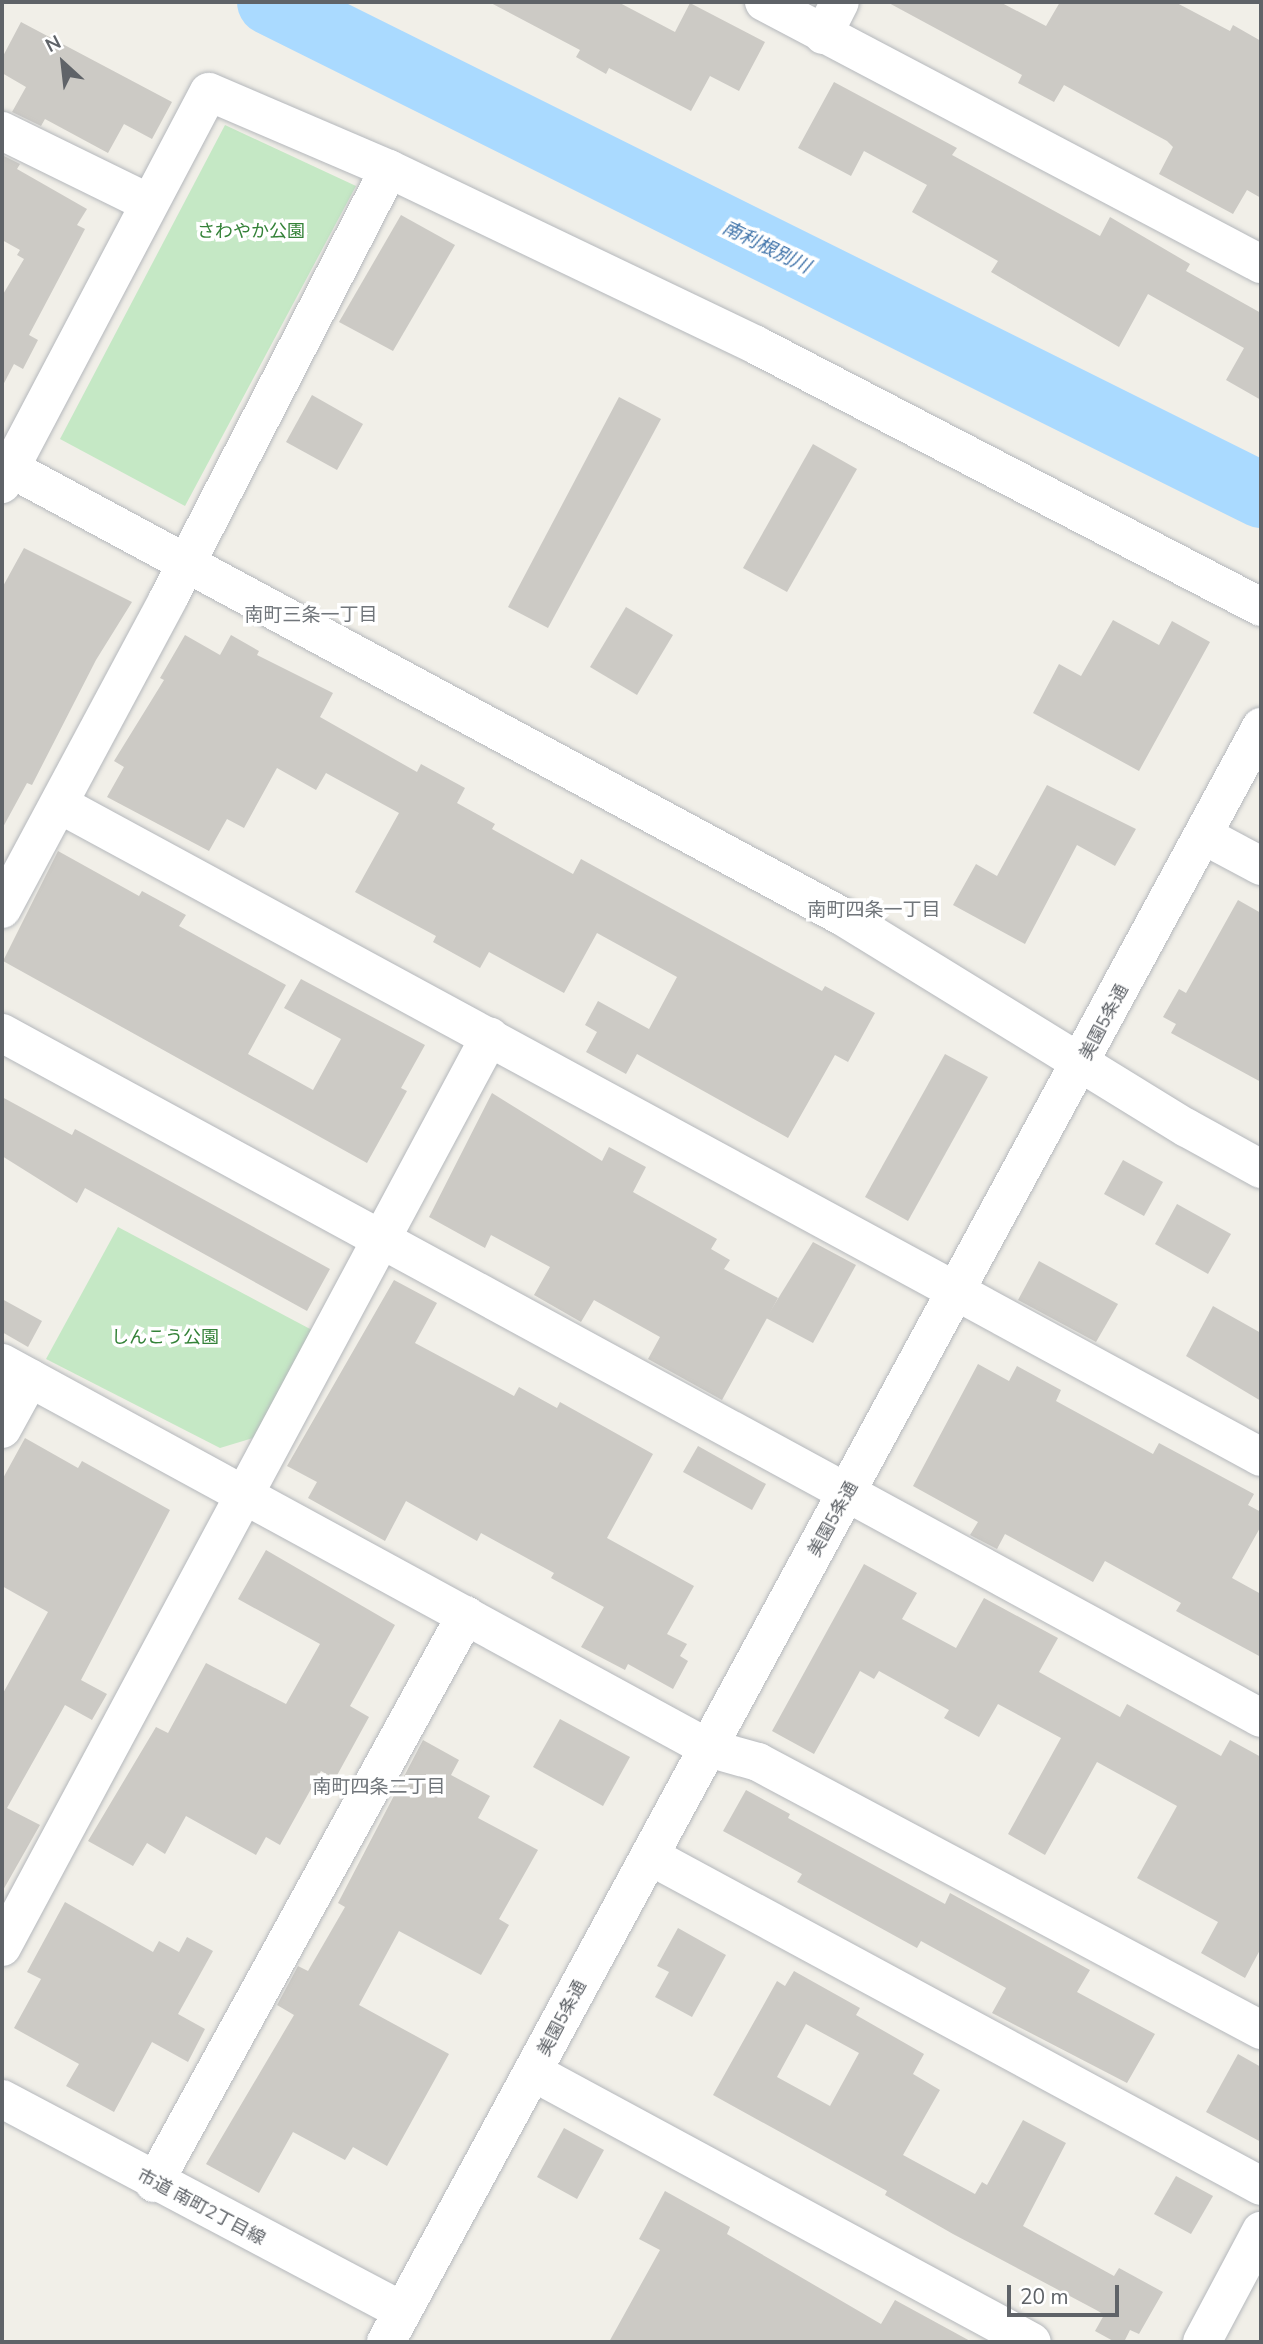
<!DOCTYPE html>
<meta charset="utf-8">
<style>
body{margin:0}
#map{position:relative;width:1263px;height:2344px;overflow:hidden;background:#f1efe8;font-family:"Nunito Sans","Noto Sans JP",sans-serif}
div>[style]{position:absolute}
.green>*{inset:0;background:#c5e8c5}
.river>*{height:66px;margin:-33px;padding:0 33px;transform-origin:33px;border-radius:33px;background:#aadaff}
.building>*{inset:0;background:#cccac5}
.roads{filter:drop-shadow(0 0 2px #b5b8bc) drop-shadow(0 0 2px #b5b8bc)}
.street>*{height:38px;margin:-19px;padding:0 19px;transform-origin:19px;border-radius:19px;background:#fff}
.secondary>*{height:38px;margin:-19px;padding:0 19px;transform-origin:19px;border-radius:19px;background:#fff}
span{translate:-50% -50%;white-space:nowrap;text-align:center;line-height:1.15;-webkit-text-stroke:7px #fff;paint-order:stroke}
.park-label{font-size:18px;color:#348238}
.street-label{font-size:18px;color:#5f6368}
.water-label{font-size:19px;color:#4174aa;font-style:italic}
.neighbourhood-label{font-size:19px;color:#70757a}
.frame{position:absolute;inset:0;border:4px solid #5f6368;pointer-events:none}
.north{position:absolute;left:28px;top:28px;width:70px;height:70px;-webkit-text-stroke:5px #fff;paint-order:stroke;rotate:333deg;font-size:19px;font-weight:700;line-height:28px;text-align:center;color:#5f6368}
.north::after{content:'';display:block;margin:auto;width:24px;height:32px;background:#5f6368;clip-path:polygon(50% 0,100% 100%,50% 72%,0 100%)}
.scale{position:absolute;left:1007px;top:2285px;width:112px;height:32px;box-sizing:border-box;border:4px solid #5f6368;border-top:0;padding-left:9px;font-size:21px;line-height:24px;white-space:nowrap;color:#5f6368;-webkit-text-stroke:5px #fff;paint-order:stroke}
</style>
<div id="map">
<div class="green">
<i style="clip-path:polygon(225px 125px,356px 186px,185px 506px,60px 439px)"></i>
<i style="clip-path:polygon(118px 1227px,312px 1330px,253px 1438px,220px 1448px,46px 1359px)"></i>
</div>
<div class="river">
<i style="left:270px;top:2px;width:1107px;rotate:26.45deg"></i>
</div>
<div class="building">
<i style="clip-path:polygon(489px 2px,618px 2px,675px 32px,690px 3px,765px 42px,739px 91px,710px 76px,691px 111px,609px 68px,606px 74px,576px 57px,580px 50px)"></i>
<i style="clip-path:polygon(887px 2px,1000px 2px,1046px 26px,1060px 2px,1175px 2px,1230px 31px,1233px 25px,1261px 41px,1261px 198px,1247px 190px,1233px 214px,1159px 174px,1173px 147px,1167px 141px,1064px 85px,1054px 102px,1018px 83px,1022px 75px)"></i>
<i style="clip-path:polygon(21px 22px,172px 102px,152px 139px,124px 124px,108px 153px,45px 119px,41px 126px,12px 112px,26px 87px,2px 73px,2px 58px)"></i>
<i style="clip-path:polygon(834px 82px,957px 148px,952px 155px,1100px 236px,1110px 217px,1190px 264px,1186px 271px,1261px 313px,1261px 400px,1226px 380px,1244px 348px,1148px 294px,1119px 347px,991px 272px,998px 261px,912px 212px,927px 185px,864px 151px,851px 176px,798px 148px)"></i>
<i style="clip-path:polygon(2px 155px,20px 164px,17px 169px,87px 209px,77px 225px,85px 229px,29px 335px,38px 340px,23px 369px,14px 364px,2px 387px,2px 296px,24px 259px,17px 255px,20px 250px,2px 240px)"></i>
<i style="clip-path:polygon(401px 215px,455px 245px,393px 351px,339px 322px)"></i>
<i style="clip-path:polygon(312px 395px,363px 424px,337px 470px,286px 442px)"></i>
<i style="clip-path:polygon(619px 397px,661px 419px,548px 628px,508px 607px)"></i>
<i style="clip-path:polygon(813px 444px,857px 469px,787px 592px,743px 568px)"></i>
<i style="clip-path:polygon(24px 548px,132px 602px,96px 660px,32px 785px,27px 783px,2px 829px,2px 588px)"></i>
<i style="clip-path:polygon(626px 607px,673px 635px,637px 695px,590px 667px)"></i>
<i style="clip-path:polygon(1113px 620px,1159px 645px,1172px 621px,1210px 642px,1139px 771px,1033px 713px,1059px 664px,1081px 676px)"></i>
<i style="clip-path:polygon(185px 635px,220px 655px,231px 635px,259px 651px,257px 655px,333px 693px,320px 717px,417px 772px,421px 764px,465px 788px,457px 803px,495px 824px,492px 829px,573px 874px,581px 859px,822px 991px,825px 986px,875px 1013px,848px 1062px,835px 1055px,788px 1138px,637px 1054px,626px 1074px,586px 1052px,597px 1032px,585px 1025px,598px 1001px,649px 1029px,677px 977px,597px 933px,564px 993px,489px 952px,480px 968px,433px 942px,436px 936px,355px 892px,399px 813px,326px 773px,316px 790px,277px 768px,244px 828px,227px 819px,209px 851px,107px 797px,124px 767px,114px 761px,164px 680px,160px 678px)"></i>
<i style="clip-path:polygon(1047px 785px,1136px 829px,1115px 866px,1077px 845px,1025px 944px,953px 905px,976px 864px,997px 876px)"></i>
<i style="clip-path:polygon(58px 851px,139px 896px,142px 891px,186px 915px,179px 926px,286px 985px,248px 1054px,313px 1090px,341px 1039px,284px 1008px,301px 979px,425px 1045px,401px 1088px,407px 1091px,367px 1163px,3px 961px)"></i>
<i style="clip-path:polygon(1238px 900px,1261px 913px,1261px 1082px,1171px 1033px,1176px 1024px,1163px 1017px,1179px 989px,1186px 993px)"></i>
<i style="clip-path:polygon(945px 1054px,988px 1077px,908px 1221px,865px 1197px)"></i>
<i style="clip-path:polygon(492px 1093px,602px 1161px,609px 1147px,646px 1167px,633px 1192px,717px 1239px,711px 1249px,730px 1260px,724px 1269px,778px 1298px,722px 1400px,648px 1359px,660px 1337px,594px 1300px,581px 1322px,534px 1295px,550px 1267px,491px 1235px,485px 1248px,429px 1217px)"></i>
<i style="clip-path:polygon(2px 1097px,72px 1135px,75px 1129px,330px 1269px,307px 1311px,85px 1188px,77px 1203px,2px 1156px)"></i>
<i style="clip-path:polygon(1123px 1160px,1163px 1182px,1144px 1216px,1104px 1194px)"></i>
<i style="clip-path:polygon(1177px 1204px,1231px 1234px,1208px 1274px,1155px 1244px)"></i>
<i style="clip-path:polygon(813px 1242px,856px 1265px,813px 1343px,766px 1318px)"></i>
<i style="clip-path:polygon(1039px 1261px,1118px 1304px,1096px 1342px,1018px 1300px)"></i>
<i style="clip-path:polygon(394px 1280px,437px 1303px,415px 1343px,514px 1396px,519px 1387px,557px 1408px,560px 1402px,653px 1454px,607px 1538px,694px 1586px,667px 1634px,687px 1644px,680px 1656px,688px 1661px,673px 1689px,628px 1664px,625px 1670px,581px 1647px,604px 1607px,551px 1578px,554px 1573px,481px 1533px,477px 1541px,406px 1501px,385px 1541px,308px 1498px,317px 1482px,287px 1466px)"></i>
<i style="clip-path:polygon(2px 1299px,42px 1321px,28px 1347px,2px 1332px)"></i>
<i style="clip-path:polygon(1213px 1306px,1261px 1333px,1261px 1401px,1186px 1356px)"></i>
<i style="clip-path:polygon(978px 1364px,1009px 1381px,1017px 1366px,1061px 1390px,1056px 1401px,1153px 1454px,1159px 1443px,1254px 1494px,1248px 1505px,1261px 1512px,1261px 1526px,1232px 1578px,1261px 1594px,1261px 1657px,1176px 1611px,1181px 1603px,1105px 1561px,1093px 1582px,1005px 1534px,997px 1549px,970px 1535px,978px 1522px,913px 1486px)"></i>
<i style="clip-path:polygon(25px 1438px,78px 1468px,82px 1461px,170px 1510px,81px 1680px,107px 1694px,92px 1720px,65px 1705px,7px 1808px,40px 1825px,2px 1892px,2px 1695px,48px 1612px,2px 1586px,2px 1480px)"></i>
<i style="clip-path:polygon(698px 1446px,766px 1484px,752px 1510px,683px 1472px)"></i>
<i style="clip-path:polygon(266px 1550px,395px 1625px,350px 1706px,369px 1717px,335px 1779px,321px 1771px,280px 1845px,266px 1837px,256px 1855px,186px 1816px,165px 1854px,147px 1843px,133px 1866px,88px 1841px,156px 1727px,168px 1733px,206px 1663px,286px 1704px,320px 1644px,238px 1599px)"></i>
<i style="clip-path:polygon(864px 1564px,917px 1593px,902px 1619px,956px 1648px,984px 1598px,1058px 1638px,1039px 1672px,1120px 1717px,1127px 1704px,1221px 1756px,1230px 1740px,1261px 1757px,1261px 1948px,1245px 1978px,1201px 1953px,1218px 1922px,1137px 1878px,1177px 1806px,1097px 1762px,1045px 1855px,1008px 1834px,1061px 1738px,998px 1704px,979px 1737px,944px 1718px,949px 1710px,879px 1671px,874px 1679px,860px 1671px,814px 1754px,772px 1731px)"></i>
<i style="clip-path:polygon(560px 1719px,630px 1757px,603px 1806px,533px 1767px)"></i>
<i style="clip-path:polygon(423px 1740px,459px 1760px,451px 1775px,490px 1796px,478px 1818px,538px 1850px,499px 1919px,509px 1925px,481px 1975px,399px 1931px,359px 2005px,449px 2054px,387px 2166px,353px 2147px,345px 2160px,293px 2132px,259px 2193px,206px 2164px,294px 2015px,277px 2005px,298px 1966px,308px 1971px,345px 1907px,338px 1903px)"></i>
<i style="clip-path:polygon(746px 1790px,790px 1814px,788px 1818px,945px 1904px,950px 1893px,1090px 1970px,1077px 1992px,1155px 2034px,1127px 2083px,992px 2013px,1006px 1988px,921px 1941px,917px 1948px,797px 1882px,802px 1874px,723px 1831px)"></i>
<i style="clip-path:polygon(65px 1902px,153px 1952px,159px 1941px,179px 1952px,187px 1937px,213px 1951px,178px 2014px,205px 2029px,188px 2062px,152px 2042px,114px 2112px,66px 2086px,79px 2064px,14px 2028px,41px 1979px,27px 1972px)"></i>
<i style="clip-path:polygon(678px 1928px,726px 1955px,692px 2017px,655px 1997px,669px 1972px,657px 1966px)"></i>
<i style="clip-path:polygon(evenodd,794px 1971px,860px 2008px,856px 2015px,924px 2054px,913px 2074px,940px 2090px,903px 2155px,975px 2194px,982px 2182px,987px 2185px,1023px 2120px,1066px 2143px,1023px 2226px,1114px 2276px,1119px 2268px,1163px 2292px,1139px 2334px,1130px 2330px,1124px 2342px,1115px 2342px,1095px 2331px,1104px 2315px,1098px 2311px,953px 2234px,885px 2195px,887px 2191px,713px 2095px,777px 1981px,785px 1986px,794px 1971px,806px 2024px,859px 2053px,830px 2106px,777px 2077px,806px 2024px)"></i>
<i style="clip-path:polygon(1238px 2054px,1261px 2067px,1261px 2142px,1206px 2112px)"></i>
<i style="clip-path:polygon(564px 2128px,604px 2150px,577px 2199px,537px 2177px)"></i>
<i style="clip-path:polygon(1176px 2176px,1213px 2196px,1191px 2234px,1154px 2214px)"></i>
<i style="clip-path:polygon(665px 2191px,730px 2227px,727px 2234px,881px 2324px,895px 2300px,972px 2342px,609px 2342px,660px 2250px,639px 2239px)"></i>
</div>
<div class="roads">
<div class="street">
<i style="left:764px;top:2px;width:562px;rotate:27.8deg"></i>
<i style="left:823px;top:35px;width:37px;rotate:-63deg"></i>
<i style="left:2px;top:131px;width:161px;rotate:26.1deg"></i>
<i style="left:2px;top:484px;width:443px;rotate:-62.2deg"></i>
<i style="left:209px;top:92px;width:196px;rotate:23.2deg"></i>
<i style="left:389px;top:169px;width:407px;rotate:25.6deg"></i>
<i style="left:756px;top:345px;width:569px;rotate:27.42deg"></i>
<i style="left:59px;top:804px;width:1368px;rotate:28.51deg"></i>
<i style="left:1203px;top:835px;width:66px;rotate:28.1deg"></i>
<i style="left:2px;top:909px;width:352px;rotate:-61.8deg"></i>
<i style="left:168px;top:599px;width:483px;rotate:-62.8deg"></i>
<i style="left:2px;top:1033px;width:1433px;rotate:28.55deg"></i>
<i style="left:2px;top:1363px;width:804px;rotate:28.6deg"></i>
<i style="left:708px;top:1748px;width:52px;rotate:15.6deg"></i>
<i style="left:758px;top:1762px;width:570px;rotate:28.05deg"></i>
<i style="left:2px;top:1429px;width:58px;rotate:-61.2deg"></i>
<i style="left:650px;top:1856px;width:694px;rotate:28.37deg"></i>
<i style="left:2px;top:1947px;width:1033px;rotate:-61.82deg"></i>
<i style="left:533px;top:2072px;width:567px;rotate:28.42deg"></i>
<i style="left:154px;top:2183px;width:648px;rotate:-61.22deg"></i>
<i style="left:1202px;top:2342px;width:126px;rotate:-62deg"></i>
</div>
<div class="secondary">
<i style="left:2px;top:464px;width:957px;rotate:28.3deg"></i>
<i style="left:845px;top:918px;width:401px;rotate:31.6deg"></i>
<i style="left:1187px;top:1128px;width:85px;rotate:29deg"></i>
<i style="left:2px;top:2099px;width:453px;rotate:27.9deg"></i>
<i style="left:386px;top:2342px;width:1837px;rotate:-61.55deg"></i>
</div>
</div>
<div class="park-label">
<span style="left:251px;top:231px">さわやか公園</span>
<span style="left:165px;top:1337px">しんこう公園</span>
</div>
<div class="street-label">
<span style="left:1104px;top:1022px;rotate:-62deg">美園5条通</span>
<span style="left:833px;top:1519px;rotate:-61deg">美園5条通</span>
<span style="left:562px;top:2018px;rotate:-62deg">美園5条通</span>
<span style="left:201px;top:2207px;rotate:28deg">市道 南町2丁目線</span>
</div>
<div class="water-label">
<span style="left:766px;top:248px;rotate:26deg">南利根別川</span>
</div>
<div class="neighbourhood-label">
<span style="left:311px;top:616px">南町三条一丁目</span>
<span style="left:874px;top:911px">南町四条一丁目</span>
<span style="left:379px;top:1788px">南町四条二丁目</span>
</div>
<div class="frame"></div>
<div class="north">N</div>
<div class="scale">20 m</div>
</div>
